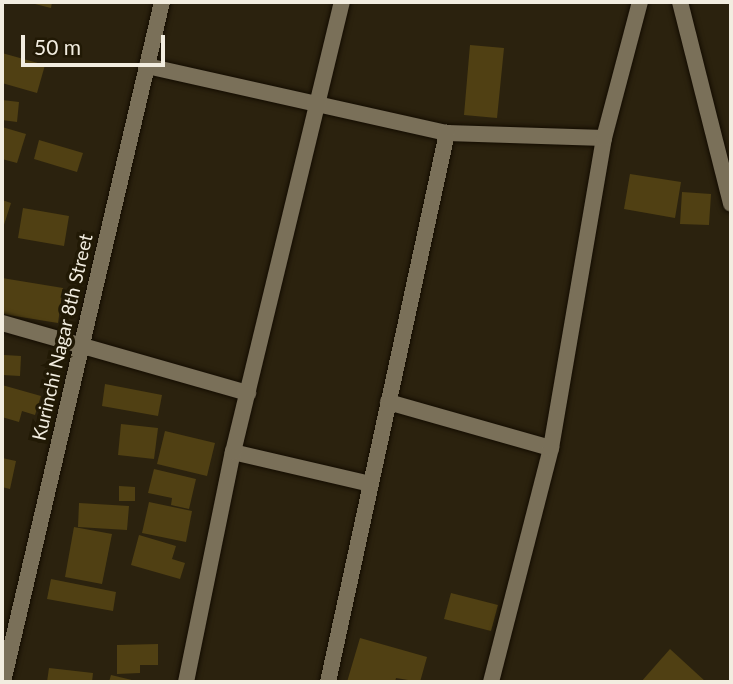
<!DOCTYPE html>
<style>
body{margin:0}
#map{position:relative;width:733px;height:684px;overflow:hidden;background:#2b220e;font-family:Lato,sans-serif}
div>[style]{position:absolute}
.building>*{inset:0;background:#504013}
.roads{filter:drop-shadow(0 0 2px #130c00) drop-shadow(0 0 2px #130c00)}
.street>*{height:16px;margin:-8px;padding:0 8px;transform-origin:8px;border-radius:8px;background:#7a7059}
span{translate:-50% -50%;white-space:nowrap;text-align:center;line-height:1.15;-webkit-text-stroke:7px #211905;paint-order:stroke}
.street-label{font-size:19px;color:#f2ede0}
.frame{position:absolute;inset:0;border:4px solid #f2ede0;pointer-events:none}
.scale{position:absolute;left:21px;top:35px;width:144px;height:32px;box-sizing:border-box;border:4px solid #f2ede0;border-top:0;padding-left:9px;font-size:21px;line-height:24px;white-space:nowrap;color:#f2ede0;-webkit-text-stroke:5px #211905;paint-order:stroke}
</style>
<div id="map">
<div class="building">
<i style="clip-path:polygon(27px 2px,52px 2px,51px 8px)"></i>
<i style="clip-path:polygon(470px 45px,504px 48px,497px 118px,464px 115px)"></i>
<i style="clip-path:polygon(2px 53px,45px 65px,37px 93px,2px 83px)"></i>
<i style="clip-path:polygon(2px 100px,19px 102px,17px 122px,2px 120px)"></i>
<i style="clip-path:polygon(2px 127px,26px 134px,17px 163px,2px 159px)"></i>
<i style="clip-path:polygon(39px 140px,83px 153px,77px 172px,34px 159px)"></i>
<i style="clip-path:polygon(630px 174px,681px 182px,675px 218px,624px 209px)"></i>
<i style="clip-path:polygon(682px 192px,711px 194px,709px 225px,680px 224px)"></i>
<i style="clip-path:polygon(2px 200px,11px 203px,2px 231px)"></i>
<i style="clip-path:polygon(23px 208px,69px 216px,64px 246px,18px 238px)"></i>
<i style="clip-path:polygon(2px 278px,63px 288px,58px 323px,2px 314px)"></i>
<i style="clip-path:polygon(4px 355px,21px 356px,20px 376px,3px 375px)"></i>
<i style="clip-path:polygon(105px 384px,162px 395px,158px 416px,102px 406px)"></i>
<i style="clip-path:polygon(2px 385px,41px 396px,35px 415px,22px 411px,19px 422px,2px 417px)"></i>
<i style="clip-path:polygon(121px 424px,158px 428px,154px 459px,118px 455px)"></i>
<i style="clip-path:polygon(165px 431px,215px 443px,207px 476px,157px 464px)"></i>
<i style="clip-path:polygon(2px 458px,16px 461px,10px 489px,2px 487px)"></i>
<i style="clip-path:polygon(154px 469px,196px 479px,189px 509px,171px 505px,172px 498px,148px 493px)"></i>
<i style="clip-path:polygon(119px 486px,135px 487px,135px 501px,119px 501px)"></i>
<i style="clip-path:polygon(149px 502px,192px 511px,186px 542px,142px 533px)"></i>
<i style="clip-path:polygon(79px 503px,129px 506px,127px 530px,78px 527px)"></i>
<i style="clip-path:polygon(74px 527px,112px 534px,102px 584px,65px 577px)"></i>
<i style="clip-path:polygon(139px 535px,176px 546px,172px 559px,185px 563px,180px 579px,131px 565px)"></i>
<i style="clip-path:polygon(51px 579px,116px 592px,113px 611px,47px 599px)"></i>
<i style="clip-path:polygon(451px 593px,498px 605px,491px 631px,444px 619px)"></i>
<i style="clip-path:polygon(360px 638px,427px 657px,420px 682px,396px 678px,395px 682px,347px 682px)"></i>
<i style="clip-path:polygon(158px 644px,158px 665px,140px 665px,140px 673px,117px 674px,117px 645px)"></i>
<i style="clip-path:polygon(670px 649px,706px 682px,641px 682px)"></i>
<i style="clip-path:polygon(49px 668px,93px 673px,92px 682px,47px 682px)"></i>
<i style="clip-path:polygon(111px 675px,136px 681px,136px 682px,109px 682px)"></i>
</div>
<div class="roads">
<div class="street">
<i style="left:680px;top:2px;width:208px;rotate:75.8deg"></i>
<i style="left:147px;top:66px;width:307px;rotate:12.6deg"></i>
<i style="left:447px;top:133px;width:157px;rotate:1.8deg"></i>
<i style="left:2px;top:323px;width:256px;rotate:15.9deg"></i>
<i style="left:388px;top:402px;width:169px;rotate:15.8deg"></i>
<i style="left:233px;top:452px;width:141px;rotate:13.1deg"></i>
<i style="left:3px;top:682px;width:698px;rotate:-76.84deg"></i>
<i style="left:186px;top:682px;width:235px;rotate:-78.5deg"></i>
<i style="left:233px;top:452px;width:463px;rotate:-76.4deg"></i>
<i style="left:328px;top:682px;width:562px;rotate:-77.77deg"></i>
<i style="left:491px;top:682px;width:242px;rotate:-75.6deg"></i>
<i style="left:551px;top:448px;width:314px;rotate:-80.3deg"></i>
<i style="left:604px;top:138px;width:141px;rotate:-75.2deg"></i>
</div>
</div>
<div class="street-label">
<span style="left:62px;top:337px;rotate:-77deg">Kurinchi Nagar 8th Street</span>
</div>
<div class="frame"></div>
<div class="scale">50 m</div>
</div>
